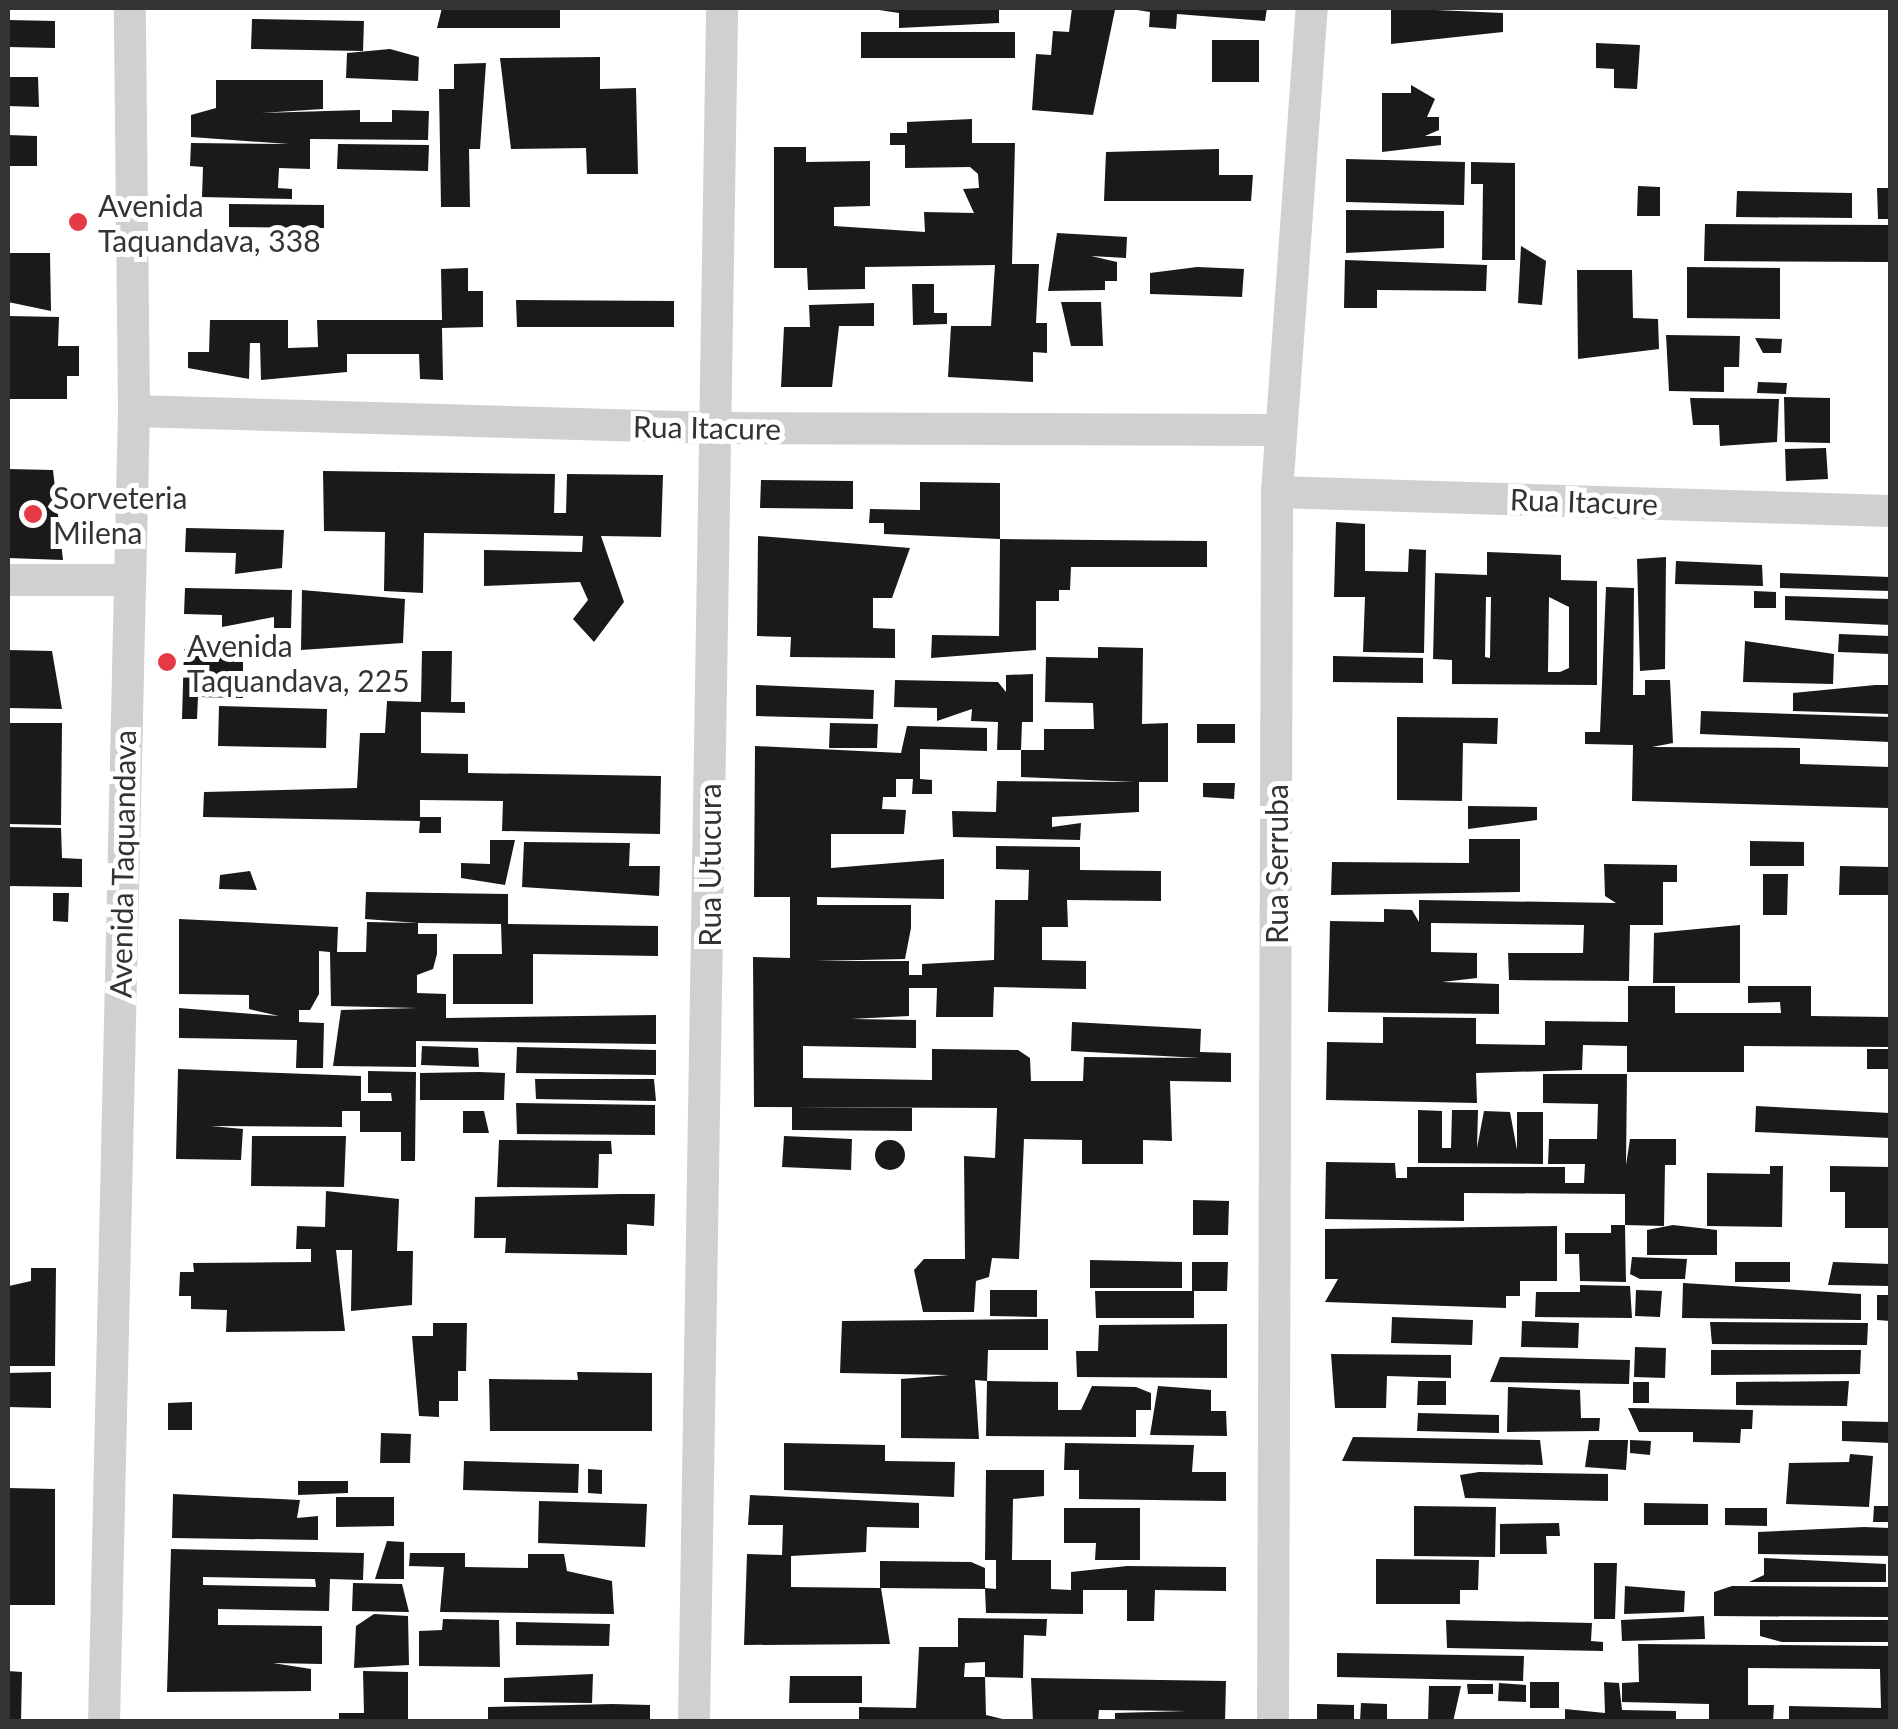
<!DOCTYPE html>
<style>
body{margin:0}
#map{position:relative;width:1898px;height:1729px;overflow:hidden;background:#fff;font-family:Lato,sans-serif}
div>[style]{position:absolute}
.building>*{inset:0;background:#1a1a1a}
.round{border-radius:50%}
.street>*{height:32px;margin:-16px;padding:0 16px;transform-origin:16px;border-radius:16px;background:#d0d0d0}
.dots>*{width:28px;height:28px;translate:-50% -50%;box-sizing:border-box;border:5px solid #fff;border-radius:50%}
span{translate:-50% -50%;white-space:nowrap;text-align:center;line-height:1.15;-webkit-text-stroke:10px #fff;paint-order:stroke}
.poi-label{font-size:30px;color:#333}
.left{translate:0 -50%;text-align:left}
.street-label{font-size:30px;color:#333}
.frame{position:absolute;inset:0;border:10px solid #333;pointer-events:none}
</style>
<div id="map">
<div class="building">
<i style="clip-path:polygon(442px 8px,560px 8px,560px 28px,437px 28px)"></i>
<i style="clip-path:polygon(866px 8px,999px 8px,999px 23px,899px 28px,899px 13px)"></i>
<i style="clip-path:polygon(1072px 8px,1115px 10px,1093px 115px,1032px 110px,1036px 54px,1051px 55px,1053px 31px,1069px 32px)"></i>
<i style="clip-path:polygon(1124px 8px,1267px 8px,1265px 21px,1177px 14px,1176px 29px,1149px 27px,1150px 12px)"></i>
<i style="clip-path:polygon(1391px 8px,1503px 13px,1503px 32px,1391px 44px)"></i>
<i style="clip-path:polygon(252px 19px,364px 21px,363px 51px,251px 49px)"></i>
<i style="clip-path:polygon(8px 20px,55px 21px,55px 48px,8px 47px)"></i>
<i style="clip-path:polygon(861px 32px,1015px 32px,1015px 58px,861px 58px)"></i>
<i style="clip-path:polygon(1212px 40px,1259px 40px,1259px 82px,1212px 82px)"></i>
<i style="clip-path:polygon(1596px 43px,1640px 45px,1637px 89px,1614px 88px,1614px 69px,1596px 68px)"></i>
<i style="clip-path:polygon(390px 49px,419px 57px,418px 81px,346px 78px,347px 53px)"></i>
<i style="clip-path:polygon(600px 57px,600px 89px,636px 88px,638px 174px,587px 174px,586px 148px,511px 149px,500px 58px)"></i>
<i style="clip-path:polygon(486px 63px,480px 149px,469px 149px,470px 207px,441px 207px,439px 89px,454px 89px,454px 64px)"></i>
<i style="clip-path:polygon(8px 77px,38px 77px,39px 107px,8px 106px)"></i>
<i style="clip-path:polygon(216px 80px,323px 80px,323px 109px,261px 113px,360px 110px,360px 122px,392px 122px,392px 110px,429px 111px,428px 140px,310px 139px,310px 169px,279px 168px,278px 188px,292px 189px,292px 199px,202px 197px,203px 167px,190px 166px,191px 143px,289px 144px,191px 137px,191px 115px,216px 108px)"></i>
<i style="clip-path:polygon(1411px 85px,1435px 99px,1427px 117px,1439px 117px,1439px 130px,1425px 136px,1441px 136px,1441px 145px,1382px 152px,1382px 93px,1411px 93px)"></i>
<i style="clip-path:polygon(972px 119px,972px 143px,1015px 143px,1012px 264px,1039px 264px,1036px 323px,1047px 323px,1047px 353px,1033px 352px,1033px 382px,948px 377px,951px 326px,991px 326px,995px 265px,865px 267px,865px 289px,808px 290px,807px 268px,774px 268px,774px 147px,806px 147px,806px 162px,870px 161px,870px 206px,834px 207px,834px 226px,925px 232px,924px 212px,974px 213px,963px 189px,979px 188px,978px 174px,970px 167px,905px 168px,905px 145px,890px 145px,890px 133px,907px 133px,907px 122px)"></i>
<i style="clip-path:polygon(8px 135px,37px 136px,37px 166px,8px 166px)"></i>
<i style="clip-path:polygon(338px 144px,429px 145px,428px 171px,337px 169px)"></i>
<i style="clip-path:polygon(1219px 149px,1219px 175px,1253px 175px,1251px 201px,1104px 201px,1106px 152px)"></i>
<i style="clip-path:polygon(1346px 159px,1465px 162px,1464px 205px,1346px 202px)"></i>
<i style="clip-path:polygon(1471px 162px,1515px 163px,1515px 260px,1482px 260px,1483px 184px,1471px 184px)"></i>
<i style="clip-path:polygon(1638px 186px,1660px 187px,1660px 216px,1637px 216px)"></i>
<i style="clip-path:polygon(1877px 188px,1890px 188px,1890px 219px,1878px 219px)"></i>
<i style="clip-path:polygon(1737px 191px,1852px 193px,1852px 218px,1736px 217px)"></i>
<i style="clip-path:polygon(229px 204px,324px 205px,324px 228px,229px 227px)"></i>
<i style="clip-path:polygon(1346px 210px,1444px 211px,1444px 248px,1346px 253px)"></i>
<i style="clip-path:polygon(1705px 224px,1890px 225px,1890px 262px,1704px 261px)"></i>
<i style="clip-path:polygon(1057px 233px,1127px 237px,1126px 258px,1091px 256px,1117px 262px,1117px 281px,1105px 281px,1105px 290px,1048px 291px)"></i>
<i style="clip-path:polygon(1521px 246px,1546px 261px,1542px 305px,1518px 303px)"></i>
<i style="clip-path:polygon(8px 253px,50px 253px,51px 311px,8px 302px)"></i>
<i style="clip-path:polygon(1345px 260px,1487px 265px,1486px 291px,1377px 290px,1377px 308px,1344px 308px)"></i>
<i style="clip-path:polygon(1197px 267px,1244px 269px,1242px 297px,1150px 294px,1150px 273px)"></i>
<i style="clip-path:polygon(1687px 267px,1780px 268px,1780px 319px,1687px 318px)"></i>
<i style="clip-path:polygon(468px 268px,468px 291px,483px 291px,483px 327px,442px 328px,443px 380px,420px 379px,419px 354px,347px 354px,347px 372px,261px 380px,260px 343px,250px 343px,249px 379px,188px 368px,188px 352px,209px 352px,210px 320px,288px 320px,288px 348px,318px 347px,317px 320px,442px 320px,441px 269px)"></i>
<i style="clip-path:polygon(1577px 270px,1632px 270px,1633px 318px,1658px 319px,1659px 349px,1578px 359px)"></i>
<i style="clip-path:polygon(912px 284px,934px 284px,934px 313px,947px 313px,947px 324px,913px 325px)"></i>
<i style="clip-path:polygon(516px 300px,674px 301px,674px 327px,517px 327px)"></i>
<i style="clip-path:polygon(1061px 302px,1101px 302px,1103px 346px,1071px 346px)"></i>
<i style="clip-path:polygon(874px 303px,874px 326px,839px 326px,832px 387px,781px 387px,784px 327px,810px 327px,809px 305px)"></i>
<i style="clip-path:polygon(8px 316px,59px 317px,58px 346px,79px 346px,79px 376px,67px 376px,67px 399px,8px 399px)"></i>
<i style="clip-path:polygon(1666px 335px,1740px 336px,1739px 367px,1724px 367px,1724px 392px,1669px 391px)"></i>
<i style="clip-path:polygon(1755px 338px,1782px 339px,1781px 353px,1763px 353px)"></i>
<i style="clip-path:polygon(1758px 382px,1787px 383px,1786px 394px,1757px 393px)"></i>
<i style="clip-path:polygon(1784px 397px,1830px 398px,1830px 443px,1785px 442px)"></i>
<i style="clip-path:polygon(1690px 398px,1779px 399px,1777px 442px,1720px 446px,1719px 425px,1693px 425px)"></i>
<i style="clip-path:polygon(1826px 448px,1828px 479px,1786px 481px,1785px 449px)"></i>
<i style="clip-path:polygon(8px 469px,53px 470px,63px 560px,8px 558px)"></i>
<i style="clip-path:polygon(323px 471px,555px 474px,554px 513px,566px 513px,567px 474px,663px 475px,661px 537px,601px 536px,624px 602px,594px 642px,573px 619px,588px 600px,580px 582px,484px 586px,484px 550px,582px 552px,583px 536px,424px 533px,423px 593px,384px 591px,385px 532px,324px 531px)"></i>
<i style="clip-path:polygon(761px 480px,853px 481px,853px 509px,760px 508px)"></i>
<i style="clip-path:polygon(920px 482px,1000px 483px,1000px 539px,884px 534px,884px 523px,869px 523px,870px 509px,920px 510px)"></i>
<i style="clip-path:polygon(1336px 522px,1365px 524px,1365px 571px,1408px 572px,1409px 549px,1426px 550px,1424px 653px,1363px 652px,1365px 597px,1334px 597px)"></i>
<i style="clip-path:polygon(186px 528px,284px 530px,282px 568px,235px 574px,236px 553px,185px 552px)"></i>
<i style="clip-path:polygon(758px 536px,910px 548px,892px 598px,873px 598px,873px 628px,895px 629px,895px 658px,790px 657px,791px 637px,757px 636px)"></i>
<i style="clip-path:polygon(1000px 539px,1207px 541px,1207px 567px,1071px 567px,1070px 590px,1059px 590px,1059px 601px,1036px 601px,1036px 650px,931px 658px,932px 635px,999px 636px)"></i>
<i style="clip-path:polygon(evenodd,1487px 552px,1561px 555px,1561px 580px,1597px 581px,1597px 685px,1452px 684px,1452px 660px,1433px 659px,1435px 573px,1487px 575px,1487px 552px,1486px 597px,1491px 597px,1490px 658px,1485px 657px,1486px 597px,1487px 552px,1549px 597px,1569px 607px,1569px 668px,1560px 672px,1548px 672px,1549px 597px)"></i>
<i style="clip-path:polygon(1666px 557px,1665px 669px,1640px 671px,1637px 559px)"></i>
<i style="clip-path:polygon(1676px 561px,1762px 565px,1763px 586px,1675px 584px)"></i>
<i style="clip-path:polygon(1780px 573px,1890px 577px,1890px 591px,1780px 588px)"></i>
<i style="clip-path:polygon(1606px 587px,1634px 588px,1633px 695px,1645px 695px,1645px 680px,1670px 680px,1673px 743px,1652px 747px,1800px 748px,1800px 764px,1890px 767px,1889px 808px,1632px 801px,1633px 745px,1585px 744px,1585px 732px,1600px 732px)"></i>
<i style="clip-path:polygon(185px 588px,292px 590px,291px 628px,274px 628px,274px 617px,222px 627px,222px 615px,184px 614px)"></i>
<i style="clip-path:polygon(302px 590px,405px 599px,403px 643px,301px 650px)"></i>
<i style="clip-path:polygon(1754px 591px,1776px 592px,1776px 608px,1754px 608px)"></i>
<i style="clip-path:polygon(1785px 596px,1890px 599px,1890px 625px,1785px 620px)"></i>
<i style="clip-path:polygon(1839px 634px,1890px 636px,1890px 654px,1838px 652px)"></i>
<i style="clip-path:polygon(1745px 641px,1834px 654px,1833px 684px,1743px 682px)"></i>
<i style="clip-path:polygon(1098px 647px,1143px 648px,1142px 724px,1168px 723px,1168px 782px,1139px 782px,1139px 812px,1052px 817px,1052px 827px,1081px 823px,1080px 840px,953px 837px,952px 811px,996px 812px,997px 781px,1135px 782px,1021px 777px,1021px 750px,1044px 750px,1044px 729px,1094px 729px,1093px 703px,1045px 702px,1046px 657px,1098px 658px)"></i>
<i style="clip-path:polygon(184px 649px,243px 649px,243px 698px,198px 697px,197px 719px,182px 719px)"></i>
<i style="clip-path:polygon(8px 650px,52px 651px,62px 709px,8px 708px)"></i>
<i style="clip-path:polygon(422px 651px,452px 651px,451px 702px,465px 702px,465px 713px,421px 712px,421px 753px,468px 754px,468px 773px,661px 776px,660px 834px,502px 831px,503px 801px,420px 800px,420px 817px,441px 817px,441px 833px,419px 833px,420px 821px,203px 817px,204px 792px,357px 788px,360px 733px,385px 733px,387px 701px,421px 702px)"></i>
<i style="clip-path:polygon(1333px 656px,1423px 658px,1423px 683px,1333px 682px)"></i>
<i style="clip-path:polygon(1033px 674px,1033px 722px,1022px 722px,1021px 750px,997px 750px,998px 722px,971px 721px,972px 709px,937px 721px,937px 708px,894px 707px,895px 680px,998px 682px,1006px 692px,1006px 675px)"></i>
<i style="clip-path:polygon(756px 685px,874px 690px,873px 719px,756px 716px)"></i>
<i style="clip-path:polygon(1875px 685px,1890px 685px,1890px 714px,1793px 711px,1793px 693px)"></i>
<i style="clip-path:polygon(219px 706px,327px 709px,326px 748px,218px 746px)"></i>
<i style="clip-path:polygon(1701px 711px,1890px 717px,1890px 742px,1700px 734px)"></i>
<i style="clip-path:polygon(1397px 717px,1498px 718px,1497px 744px,1463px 743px,1462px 801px,1397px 800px)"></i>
<i style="clip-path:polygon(8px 723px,62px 723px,61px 825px,8px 824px)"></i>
<i style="clip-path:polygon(830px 723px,878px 724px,877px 748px,829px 748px)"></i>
<i style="clip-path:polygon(1197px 724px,1235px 724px,1235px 743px,1197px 743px)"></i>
<i style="clip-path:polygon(907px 726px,987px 728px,987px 751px,920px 749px,920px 779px,932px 780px,932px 794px,912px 794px,913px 779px,896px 779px,896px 797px,883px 797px,882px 809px,906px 810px,904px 834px,831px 834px,831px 868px,944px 859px,944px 899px,817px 897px,817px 905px,911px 905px,911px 928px,905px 959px,815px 961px,909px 961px,909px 975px,922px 975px,922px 964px,994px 960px,995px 900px,1028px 900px,1029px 870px,996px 869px,996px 846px,1080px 847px,1080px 870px,1161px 871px,1161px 901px,1067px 900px,1068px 927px,1042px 927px,1042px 960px,1086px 961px,1086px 989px,994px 987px,993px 1017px,936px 1017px,937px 988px,909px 988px,909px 1016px,851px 1019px,916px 1020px,916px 1048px,803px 1046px,803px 1078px,932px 1080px,932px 1049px,1018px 1050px,1030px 1058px,1031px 1081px,1083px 1081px,1084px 1057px,1200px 1058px,1071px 1051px,1072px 1022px,1201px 1029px,1200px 1052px,1231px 1053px,1231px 1082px,1170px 1081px,1172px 1141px,1143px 1140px,1143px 1164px,1082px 1164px,1082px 1140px,1024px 1139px,1019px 1259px,992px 1258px,989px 1277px,976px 1281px,974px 1312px,923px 1312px,914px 1270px,924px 1259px,965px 1259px,964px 1156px,995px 1158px,997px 1108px,754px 1107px,753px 957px,790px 958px,790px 897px,754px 897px,755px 746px,901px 753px)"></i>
<i style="clip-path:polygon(1203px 783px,1235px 783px,1234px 799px,1203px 797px)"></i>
<i style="clip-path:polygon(1468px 806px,1537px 807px,1537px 820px,1468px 829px)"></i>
<i style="clip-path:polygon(8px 827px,61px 828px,62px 858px,82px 859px,82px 887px,8px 886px)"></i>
<i style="clip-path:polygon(1469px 839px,1520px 839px,1520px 892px,1331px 895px,1332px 862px,1469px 863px)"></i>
<i style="clip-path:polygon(490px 840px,515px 840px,505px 885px,461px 878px,461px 863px,490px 864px)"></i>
<i style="clip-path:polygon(1750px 841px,1804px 842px,1804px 866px,1750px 866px)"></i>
<i style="clip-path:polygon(524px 842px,630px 843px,629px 866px,660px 866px,659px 896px,522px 887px)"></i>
<i style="clip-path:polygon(1604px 864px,1677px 865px,1677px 882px,1663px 882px,1663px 925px,1630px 925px,1629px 981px,1509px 980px,1508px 953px,1583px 953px,1584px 925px,1431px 923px,1431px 952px,1477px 953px,1477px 978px,1442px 982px,1499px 984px,1499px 1014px,1328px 1012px,1330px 921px,1384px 922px,1384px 909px,1412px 910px,1419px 922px,1419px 900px,1616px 903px,1605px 896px)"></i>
<i style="clip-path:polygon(1840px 866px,1890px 867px,1890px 895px,1839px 895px)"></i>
<i style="clip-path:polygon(250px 871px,257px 890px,219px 889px,220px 875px)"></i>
<i style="clip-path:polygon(1763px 874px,1788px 874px,1787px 915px,1763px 915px)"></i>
<i style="clip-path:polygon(366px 892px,508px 894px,508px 924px,658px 926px,658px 956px,533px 954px,533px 1004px,453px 1004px,453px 954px,502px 954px,501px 924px,418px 923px,418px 934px,437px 934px,437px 954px,433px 969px,417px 975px,417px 993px,446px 994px,446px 1018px,656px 1015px,656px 1044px,416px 1041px,416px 1067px,333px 1066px,341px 1010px,417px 1008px,331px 1006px,330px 952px,319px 951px,319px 994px,310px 1010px,299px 1010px,299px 1022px,324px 1023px,323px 1068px,296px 1068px,297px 1040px,179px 1038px,179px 1008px,279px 1016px,249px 1009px,249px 995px,179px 994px,179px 919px,338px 927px,337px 952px,366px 952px,367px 922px,418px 923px,365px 919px)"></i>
<i style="clip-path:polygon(53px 893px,69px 893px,68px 922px,53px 921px)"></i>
<i style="clip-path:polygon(1740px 925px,1740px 983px,1653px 983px,1654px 933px)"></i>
<i style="clip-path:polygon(1628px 986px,1675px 986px,1675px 1013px,1781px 1013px,1780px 1002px,1748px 1003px,1748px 986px,1811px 986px,1811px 1016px,1890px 1017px,1890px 1047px,1744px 1046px,1744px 1072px,1627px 1072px,1627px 1046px,1583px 1045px,1582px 1070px,1476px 1073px,1477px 1103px,1326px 1100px,1327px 1042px,1383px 1043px,1383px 1017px,1476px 1018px,1476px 1044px,1545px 1045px,1545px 1021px,1628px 1022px)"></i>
<i style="clip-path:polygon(422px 1046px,478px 1048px,479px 1067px,421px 1065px)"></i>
<i style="clip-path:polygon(517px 1047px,656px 1050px,656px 1075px,516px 1073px)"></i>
<i style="clip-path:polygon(1867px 1049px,1890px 1049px,1890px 1069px,1867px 1069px)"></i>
<i style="clip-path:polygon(178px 1069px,361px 1076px,361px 1101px,392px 1101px,391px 1093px,368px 1093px,368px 1071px,416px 1072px,415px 1161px,401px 1161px,401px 1132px,360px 1132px,360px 1111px,342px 1111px,342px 1127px,211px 1126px,243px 1129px,241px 1160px,176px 1159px)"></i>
<i style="clip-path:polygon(479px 1072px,505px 1073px,504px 1100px,420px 1100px,420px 1073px)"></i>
<i style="clip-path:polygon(1543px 1074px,1627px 1074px,1626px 1165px,1630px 1139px,1676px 1139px,1676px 1165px,1665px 1165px,1664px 1226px,1625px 1225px,1625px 1194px,1464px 1193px,1464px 1221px,1325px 1219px,1326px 1162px,1395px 1163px,1396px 1178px,1407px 1178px,1407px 1167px,1565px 1167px,1565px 1183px,1584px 1183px,1585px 1164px,1548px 1164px,1549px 1139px,1597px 1139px,1598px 1104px,1543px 1103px)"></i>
<i style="clip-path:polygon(535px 1079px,654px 1079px,656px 1101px,536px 1099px)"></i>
<i style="clip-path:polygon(516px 1103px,655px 1105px,655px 1135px,517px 1134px)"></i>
<i style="clip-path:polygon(1756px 1106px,1890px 1113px,1890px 1138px,1755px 1132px)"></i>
<i style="clip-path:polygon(792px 1107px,912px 1108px,912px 1131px,792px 1130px)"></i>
<i style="clip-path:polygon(1418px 1110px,1442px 1111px,1442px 1148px,1451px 1148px,1452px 1110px,1478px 1110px,1477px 1148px,1484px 1111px,1510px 1112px,1517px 1150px,1517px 1112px,1543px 1112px,1543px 1164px,1418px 1163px)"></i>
<i style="clip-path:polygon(463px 1111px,484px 1111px,489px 1133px,463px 1133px)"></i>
<i style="clip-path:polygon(252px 1136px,346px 1136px,344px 1187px,251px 1186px)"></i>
<i style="clip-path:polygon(784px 1136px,852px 1139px,851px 1170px,782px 1167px)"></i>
<i style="clip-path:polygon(499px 1140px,611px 1141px,612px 1154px,599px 1154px,598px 1188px,497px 1187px)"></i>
<i class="round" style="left:875px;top:1140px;width:30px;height:30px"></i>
<i style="clip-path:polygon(1770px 1166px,1783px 1166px,1782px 1227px,1707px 1226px,1707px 1173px,1770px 1174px)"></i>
<i style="clip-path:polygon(1830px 1166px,1890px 1167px,1890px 1228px,1845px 1228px,1845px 1192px,1830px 1192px)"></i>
<i style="clip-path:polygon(326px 1191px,399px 1199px,397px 1251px,413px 1251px,412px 1305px,351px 1311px,352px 1250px,336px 1250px,345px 1331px,226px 1332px,227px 1310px,191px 1309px,191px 1296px,179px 1296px,180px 1272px,194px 1272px,193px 1263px,311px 1262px,311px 1249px,296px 1249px,297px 1226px,325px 1227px)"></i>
<i style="clip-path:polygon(621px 1194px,655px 1194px,654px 1226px,627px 1224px,627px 1255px,505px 1253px,506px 1238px,474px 1238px,475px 1197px)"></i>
<i style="clip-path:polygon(1193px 1200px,1229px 1201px,1228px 1235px,1193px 1235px)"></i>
<i style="clip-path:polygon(1611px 1225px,1625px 1225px,1626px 1282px,1580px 1281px,1579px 1254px,1565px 1254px,1565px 1233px,1611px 1233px)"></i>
<i style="clip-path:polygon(1673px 1225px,1717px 1230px,1717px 1255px,1647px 1255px,1647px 1230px)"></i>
<i style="clip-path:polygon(1557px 1226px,1557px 1281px,1520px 1281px,1520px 1296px,1506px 1296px,1506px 1308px,1325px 1302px,1338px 1279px,1325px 1279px,1325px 1229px)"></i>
<i style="clip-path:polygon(1632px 1257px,1687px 1259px,1685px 1279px,1640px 1279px,1630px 1274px)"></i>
<i style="clip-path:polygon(1090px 1260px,1182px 1262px,1182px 1288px,1090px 1288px)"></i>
<i style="clip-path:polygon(1192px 1262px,1228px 1262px,1227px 1291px,1192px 1291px)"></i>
<i style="clip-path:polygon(1735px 1262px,1790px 1262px,1790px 1282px,1735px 1282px)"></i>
<i style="clip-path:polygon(1833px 1262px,1890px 1264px,1890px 1286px,1828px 1285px)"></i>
<i style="clip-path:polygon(31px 1268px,56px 1268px,55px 1366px,8px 1366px,9px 1286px,31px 1281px)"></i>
<i style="clip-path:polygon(1683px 1283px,1861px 1294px,1861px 1320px,1682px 1318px)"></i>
<i style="clip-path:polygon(1580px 1285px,1630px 1286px,1632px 1318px,1535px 1317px,1536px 1292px,1580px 1292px)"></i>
<i style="clip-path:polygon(990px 1290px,1037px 1290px,1037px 1317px,990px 1316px)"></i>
<i style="clip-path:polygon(1636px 1290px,1662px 1291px,1660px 1317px,1635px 1316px)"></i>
<i style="clip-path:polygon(1095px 1291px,1194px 1291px,1194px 1318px,1096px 1318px)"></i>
<i style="clip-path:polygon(1877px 1295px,1890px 1295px,1890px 1321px,1877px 1320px)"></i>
<i style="clip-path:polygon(1392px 1317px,1473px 1320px,1472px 1345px,1391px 1343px)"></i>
<i style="clip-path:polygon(1048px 1319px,1048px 1350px,988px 1350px,987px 1381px,975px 1380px,979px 1439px,901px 1438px,901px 1379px,949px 1375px,840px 1373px,842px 1321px)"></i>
<i style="clip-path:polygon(1522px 1321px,1579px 1323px,1578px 1348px,1521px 1347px)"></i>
<i style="clip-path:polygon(1710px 1322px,1868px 1323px,1867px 1345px,1712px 1344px)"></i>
<i style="clip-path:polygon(433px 1323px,467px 1323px,466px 1371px,458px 1371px,458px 1401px,439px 1401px,439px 1417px,419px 1416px,412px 1336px,433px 1336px)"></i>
<i style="clip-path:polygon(1227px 1324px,1227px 1378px,1077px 1377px,1076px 1351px,1098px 1351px,1099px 1325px)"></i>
<i style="clip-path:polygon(1635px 1347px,1666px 1348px,1665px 1378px,1634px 1377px)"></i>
<i style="clip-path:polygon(1711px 1350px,1861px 1350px,1860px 1374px,1711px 1375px)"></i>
<i style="clip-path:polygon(1331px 1354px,1451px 1355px,1451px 1378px,1387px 1376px,1386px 1408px,1335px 1408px)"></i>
<i style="clip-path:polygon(1500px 1357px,1630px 1360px,1629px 1384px,1490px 1382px)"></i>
<i style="clip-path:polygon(51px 1372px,51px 1408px,8px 1407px,8px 1373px)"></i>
<i style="clip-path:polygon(577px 1372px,652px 1373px,652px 1431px,490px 1431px,489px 1379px,578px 1380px)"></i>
<i style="clip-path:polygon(987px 1381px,1058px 1382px,1058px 1410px,1081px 1410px,1092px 1386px,1136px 1387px,1151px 1393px,1151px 1410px,1136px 1410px,1136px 1437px,986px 1436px)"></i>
<i style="clip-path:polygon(1418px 1381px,1446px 1381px,1446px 1405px,1417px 1405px)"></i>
<i style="clip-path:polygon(1849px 1381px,1847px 1406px,1736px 1405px,1736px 1382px)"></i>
<i style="clip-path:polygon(1633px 1382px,1649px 1382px,1649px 1403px,1633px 1403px)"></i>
<i style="clip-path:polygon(1158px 1386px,1211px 1390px,1211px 1411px,1226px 1411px,1227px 1436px,1150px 1435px)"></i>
<i style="clip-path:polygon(1508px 1387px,1580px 1390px,1581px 1418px,1600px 1418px,1599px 1431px,1507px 1432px)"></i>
<i style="clip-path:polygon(192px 1402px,192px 1430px,168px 1430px,168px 1403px)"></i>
<i style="clip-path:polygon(1628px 1408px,1753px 1410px,1752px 1429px,1741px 1429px,1740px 1443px,1693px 1442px,1693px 1432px,1639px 1432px)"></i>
<i style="clip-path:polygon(1418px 1413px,1499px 1415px,1499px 1433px,1417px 1431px)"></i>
<i style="clip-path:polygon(1842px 1421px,1890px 1422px,1890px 1443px,1842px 1441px)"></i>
<i style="clip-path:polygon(381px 1433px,411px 1434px,410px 1463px,380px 1463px)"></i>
<i style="clip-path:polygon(1353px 1437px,1540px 1440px,1543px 1465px,1342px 1461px)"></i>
<i style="clip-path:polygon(1589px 1440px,1628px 1440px,1626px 1470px,1585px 1467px)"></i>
<i style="clip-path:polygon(1630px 1440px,1651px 1441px,1650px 1455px,1630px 1453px)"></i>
<i style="clip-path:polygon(784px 1443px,885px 1445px,885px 1461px,955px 1462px,954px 1497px,784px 1490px)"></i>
<i style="clip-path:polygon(1065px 1443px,1194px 1445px,1192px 1472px,1226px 1472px,1226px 1501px,1079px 1499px,1079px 1470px,1064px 1470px)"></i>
<i style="clip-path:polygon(1850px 1454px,1873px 1456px,1869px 1507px,1786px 1504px,1789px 1463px,1849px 1462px)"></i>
<i style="clip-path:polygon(464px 1461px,579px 1464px,578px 1493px,463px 1490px)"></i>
<i style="clip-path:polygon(588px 1469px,602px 1470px,602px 1494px,588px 1493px)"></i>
<i style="clip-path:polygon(986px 1470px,1044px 1470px,1044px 1496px,1013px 1499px,1012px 1560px,1051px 1560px,1051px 1589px,1071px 1590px,1071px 1572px,1127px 1566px,1226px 1567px,1226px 1591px,1155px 1590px,1154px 1621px,1127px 1621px,1127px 1590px,1083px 1590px,1083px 1614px,986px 1613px,985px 1589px,881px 1588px,890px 1644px,744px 1645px,747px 1554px,782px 1555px,783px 1525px,748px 1525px,750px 1495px,919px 1503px,919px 1528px,867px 1527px,866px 1552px,791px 1556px,791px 1587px,880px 1588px,880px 1561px,971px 1562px,985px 1568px,985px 1588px,996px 1589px,996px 1560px,985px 1560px)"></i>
<i style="clip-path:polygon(1479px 1472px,1608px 1474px,1608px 1501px,1465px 1498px,1460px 1475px)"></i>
<i style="clip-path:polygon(298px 1481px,348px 1481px,348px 1493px,298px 1495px)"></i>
<i style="clip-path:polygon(8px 1488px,55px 1489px,55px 1605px,8px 1605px)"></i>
<i style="clip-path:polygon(173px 1494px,300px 1500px,297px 1518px,318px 1516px,318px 1540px,172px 1538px)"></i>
<i style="clip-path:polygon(336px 1497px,394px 1497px,394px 1526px,336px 1527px)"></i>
<i style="clip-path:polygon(539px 1501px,647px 1504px,645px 1547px,538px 1543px)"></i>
<i style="clip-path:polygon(1644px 1503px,1708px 1504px,1708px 1525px,1644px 1525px)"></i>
<i style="clip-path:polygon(1414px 1506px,1496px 1507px,1495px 1557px,1414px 1556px)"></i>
<i style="clip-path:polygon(1874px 1506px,1890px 1506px,1890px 1522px,1873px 1522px)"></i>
<i style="clip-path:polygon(1064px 1508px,1140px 1508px,1140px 1560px,1095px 1560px,1096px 1543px,1064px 1543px)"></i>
<i style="clip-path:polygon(1725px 1508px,1767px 1508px,1767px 1526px,1725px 1525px)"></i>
<i style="clip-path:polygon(1559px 1523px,1560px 1536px,1546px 1536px,1547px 1554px,1500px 1554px,1500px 1524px)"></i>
<i style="clip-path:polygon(1864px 1527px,1890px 1528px,1890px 1556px,1758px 1554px,1758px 1532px)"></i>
<i style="clip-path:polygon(387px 1541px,404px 1542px,404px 1579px,375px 1579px)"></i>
<i style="clip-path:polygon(evenodd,171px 1549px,364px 1553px,363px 1580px,330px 1579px,329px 1611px,218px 1609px,218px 1625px,322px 1626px,322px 1664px,273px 1663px,311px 1669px,311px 1691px,167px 1692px,171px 1549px,203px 1577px,315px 1579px,316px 1587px,203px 1585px,203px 1577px)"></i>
<i style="clip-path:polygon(410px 1553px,465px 1553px,465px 1567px,528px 1568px,528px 1554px,564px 1554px,567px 1571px,612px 1581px,614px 1614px,440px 1612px,444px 1567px,409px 1566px)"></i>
<i style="clip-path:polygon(1764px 1558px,1886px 1564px,1886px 1582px,1749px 1582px,1764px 1575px)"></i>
<i style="clip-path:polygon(1376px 1559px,1479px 1560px,1478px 1590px,1460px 1590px,1460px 1604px,1376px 1604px)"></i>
<i style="clip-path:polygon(1594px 1563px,1617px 1563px,1615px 1619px,1594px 1619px)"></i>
<i style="clip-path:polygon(353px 1583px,402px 1584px,409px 1612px,352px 1611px)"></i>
<i style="clip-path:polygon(1625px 1586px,1685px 1591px,1684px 1612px,1624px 1614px)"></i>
<i style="clip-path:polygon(1732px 1586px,1890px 1587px,1890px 1617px,1714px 1616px,1714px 1592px)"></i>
<i style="clip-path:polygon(374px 1614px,408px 1616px,409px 1665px,354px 1668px,356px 1626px)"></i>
<i style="clip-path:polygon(1704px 1616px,1705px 1639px,1622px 1641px,1621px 1620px)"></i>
<i style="clip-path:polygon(958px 1618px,1047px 1619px,1046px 1636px,1024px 1635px,1023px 1678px,985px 1677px,985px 1662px,965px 1663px,964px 1677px,985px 1677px,986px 1715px,1015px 1722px,859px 1722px,859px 1707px,916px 1708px,919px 1647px,958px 1647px)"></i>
<i style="clip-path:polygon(443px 1619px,499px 1620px,500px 1667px,419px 1666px,419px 1631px,442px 1630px)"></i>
<i style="clip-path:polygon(1446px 1620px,1592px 1623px,1591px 1641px,1603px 1642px,1603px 1651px,1447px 1648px)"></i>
<i style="clip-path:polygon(1760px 1620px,1890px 1620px,1890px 1642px,1782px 1642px,1760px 1636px)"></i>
<i style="clip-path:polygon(516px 1622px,610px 1624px,609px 1646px,516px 1645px)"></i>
<i style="clip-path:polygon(1638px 1644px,1890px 1646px,1890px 1722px,1789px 1722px,1789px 1706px,1881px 1708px,1880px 1669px,1748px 1668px,1748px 1705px,1774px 1705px,1773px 1722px,1709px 1722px,1709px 1704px,1622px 1702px,1622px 1683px,1639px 1682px)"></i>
<i style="clip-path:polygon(1337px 1653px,1524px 1656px,1523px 1681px,1337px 1677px)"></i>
<i style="clip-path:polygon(8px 1671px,22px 1672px,21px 1722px,8px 1722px)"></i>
<i style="clip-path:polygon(363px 1671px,408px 1672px,408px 1722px,339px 1722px,339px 1713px,364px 1713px)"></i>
<i style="clip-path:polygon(593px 1674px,592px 1703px,504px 1702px,504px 1678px)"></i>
<i style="clip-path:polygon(790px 1676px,862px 1676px,862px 1703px,789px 1703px)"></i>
<i style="clip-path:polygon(1031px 1678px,1226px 1681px,1225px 1722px,1115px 1722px,1115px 1713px,1187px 1711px,1099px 1710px,1098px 1722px,1033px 1722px)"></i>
<i style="clip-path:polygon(1530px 1682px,1559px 1682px,1559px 1708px,1530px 1708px)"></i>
<i style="clip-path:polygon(1604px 1682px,1619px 1683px,1622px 1710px,1676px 1711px,1676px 1722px,1565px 1722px,1565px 1709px,1605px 1713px)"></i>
<i style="clip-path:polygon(1499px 1683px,1526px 1685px,1526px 1702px,1498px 1701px)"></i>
<i style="clip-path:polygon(1467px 1684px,1493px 1684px,1493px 1694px,1468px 1694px)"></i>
<i style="clip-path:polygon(1429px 1686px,1461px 1686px,1453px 1722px,1428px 1722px)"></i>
<i style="clip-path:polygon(1361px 1703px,1387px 1704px,1387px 1722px,1360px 1722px)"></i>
<i style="clip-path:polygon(612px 1704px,650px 1705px,650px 1722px,488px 1722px,488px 1707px)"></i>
<i style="clip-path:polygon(1317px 1704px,1354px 1705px,1354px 1722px,1317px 1722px)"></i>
</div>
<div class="street">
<i style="left:134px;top:411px;width:581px;rotate:1.68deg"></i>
<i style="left:715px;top:428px;width:566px;rotate:0.2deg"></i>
<i style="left:1277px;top:492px;width:613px;rotate:1.78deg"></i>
<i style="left:8px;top:580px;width:120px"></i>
<i style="left:104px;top:1722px;width:1311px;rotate:-88.69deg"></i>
<i style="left:134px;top:411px;width:403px;rotate:-90.6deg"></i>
<i style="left:694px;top:1722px;width:1714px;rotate:-89.06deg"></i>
<i style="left:1273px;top:1722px;width:1230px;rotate:-89.81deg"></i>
<i style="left:1277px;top:492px;width:485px;rotate:-85.9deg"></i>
</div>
<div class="dots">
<i style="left:78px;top:222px;background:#e63946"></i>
<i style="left:33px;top:514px;background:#e63946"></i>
<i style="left:167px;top:662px;background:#e63946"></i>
</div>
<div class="poi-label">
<span class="left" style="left:98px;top:222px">Avenida<br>Taquandava, 338</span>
<span class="left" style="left:53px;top:514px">Sorveteria<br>Milena</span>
<span class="left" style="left:187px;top:662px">Avenida<br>Taquandava, 225</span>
</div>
<div class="street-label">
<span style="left:707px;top:427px;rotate:1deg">Rua Itacure</span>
<span style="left:1584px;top:501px;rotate:2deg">Rua Itacure</span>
<span style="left:122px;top:864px;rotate:-89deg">Avenida Taquandava</span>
<span style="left:1276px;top:864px;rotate:-90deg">Rua Serruba</span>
<span style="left:709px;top:865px;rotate:-90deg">Rua Utucura</span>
</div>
<div class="frame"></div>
</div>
